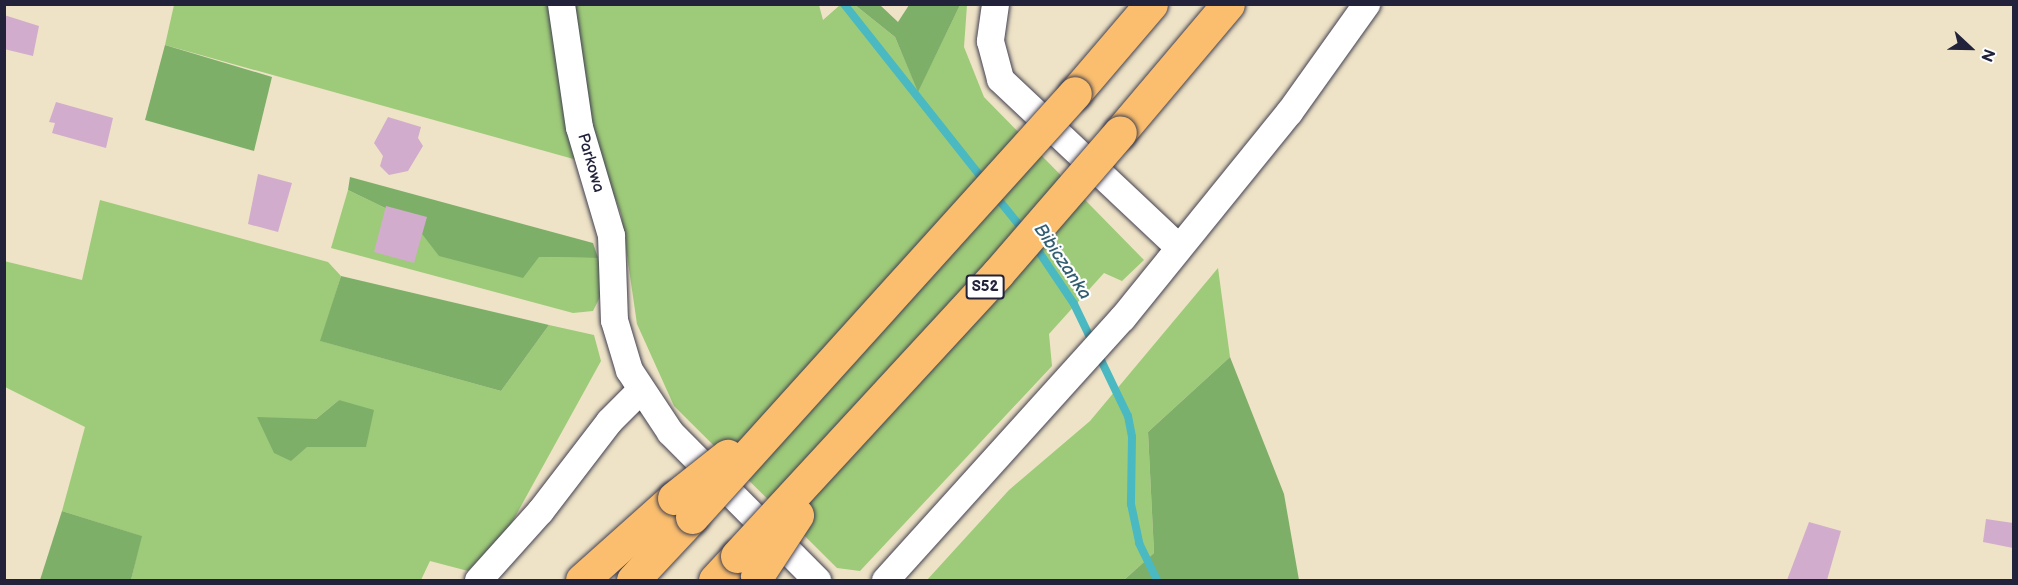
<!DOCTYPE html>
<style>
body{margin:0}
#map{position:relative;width:2018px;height:585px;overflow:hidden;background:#eee3c6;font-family:"Balsamiq Sans",sans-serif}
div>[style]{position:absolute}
.green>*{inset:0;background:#9ecb79}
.forest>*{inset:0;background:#7eaf69}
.stream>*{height:8px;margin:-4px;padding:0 4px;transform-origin:4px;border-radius:4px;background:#4ab9c2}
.building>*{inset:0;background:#d2accc}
.roads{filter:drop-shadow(0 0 2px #413f50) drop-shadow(0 0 2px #413f50)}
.minor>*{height:27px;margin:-13.5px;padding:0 13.5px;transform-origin:13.5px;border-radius:13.5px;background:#fff}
.highway>*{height:33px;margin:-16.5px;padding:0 16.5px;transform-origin:16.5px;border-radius:16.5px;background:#fabe6e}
.bridges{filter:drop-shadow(0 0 2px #413f50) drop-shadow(0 0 2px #413f50)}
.highway-bridge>*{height:33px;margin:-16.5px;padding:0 16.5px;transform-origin:16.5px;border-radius:16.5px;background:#fabe6e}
span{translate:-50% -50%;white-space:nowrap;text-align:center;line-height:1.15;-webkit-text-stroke:4.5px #fff;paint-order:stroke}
.shield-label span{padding:2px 4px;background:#fff;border:2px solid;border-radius:4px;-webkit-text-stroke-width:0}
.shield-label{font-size:15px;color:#22223b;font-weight:700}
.street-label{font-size:16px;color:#22223b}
.water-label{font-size:18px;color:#325e71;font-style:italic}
.frame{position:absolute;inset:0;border:6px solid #22223b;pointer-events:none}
.north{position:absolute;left:1940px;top:18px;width:60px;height:60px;-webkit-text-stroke:4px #fff;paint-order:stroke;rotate:112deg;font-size:16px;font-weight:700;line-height:24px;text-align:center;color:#22223b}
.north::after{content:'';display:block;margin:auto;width:21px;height:27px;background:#22223b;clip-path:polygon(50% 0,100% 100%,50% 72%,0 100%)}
</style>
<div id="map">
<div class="green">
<i style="clip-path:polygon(174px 5px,549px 5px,577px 160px,165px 45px)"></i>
<i style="clip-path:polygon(567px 5px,819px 5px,823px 20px,840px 5px,855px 5px,895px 37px,918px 91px,960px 5px,967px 5px,964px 47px,984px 97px,1144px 260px,1122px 281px,1104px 273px,1049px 334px,1052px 366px,860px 571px,837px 568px,674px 406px,637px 324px,621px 214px,586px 120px)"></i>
<i style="clip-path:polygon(348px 190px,412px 221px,539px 257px,598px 258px,605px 287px,593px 311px,573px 313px,331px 248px)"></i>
<i style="clip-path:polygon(evenodd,100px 200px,328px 262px,341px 276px,321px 341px,501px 391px,549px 325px,594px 335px,601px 361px,510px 526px,468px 571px,430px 561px,421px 580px,131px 580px,141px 536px,62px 511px,85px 427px,5px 387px,4px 261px,82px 280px,100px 200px,339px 400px,366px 447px,307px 447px,316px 419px,339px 400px)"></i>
<i style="clip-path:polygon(1218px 268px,1230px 357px,1148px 432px,1154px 553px,1124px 580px,927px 580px,1009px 490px,1090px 421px)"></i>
</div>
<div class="forest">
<i style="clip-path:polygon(855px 5px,880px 5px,898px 22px,909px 5px,960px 5px,918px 92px,895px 37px)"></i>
<i style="clip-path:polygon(165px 45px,272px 77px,254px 151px,145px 120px)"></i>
<i style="clip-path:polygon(350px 177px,593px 243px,598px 258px,539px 257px,523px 278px,439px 256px,412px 221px,348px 190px)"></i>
<i style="clip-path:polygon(341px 276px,549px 325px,501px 391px,320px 341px)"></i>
<i style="clip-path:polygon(1230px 357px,1284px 494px,1299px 580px,1124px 580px,1154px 553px,1148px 432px)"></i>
<i style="clip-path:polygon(339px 400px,374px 410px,366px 447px,307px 447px,291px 461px,274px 453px,257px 417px,316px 419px)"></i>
<i style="clip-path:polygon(62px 511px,142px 536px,131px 580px,40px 580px)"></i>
</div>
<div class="stream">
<i style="left:844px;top:4px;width:227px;rotate:51.6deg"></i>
<i style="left:994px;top:194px;width:48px;rotate:51deg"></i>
<i style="left:1033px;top:243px;width:73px;rotate:56.1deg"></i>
<i style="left:1074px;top:304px;width:124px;rotate:64.3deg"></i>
<i style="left:1128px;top:416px;width:21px;rotate:79deg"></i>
<i style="left:1132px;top:437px;width:67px;rotate:90.9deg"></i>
<i style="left:1131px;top:504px;width:40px;rotate:78deg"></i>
<i style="left:1139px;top:543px;width:41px;rotate:64.1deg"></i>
</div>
<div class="building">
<i style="clip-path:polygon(4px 15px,39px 26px,33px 56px,4px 49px)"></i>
<i style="clip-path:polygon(56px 102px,113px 118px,106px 148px,52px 133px,55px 123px,49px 122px)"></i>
<i style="clip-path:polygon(388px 117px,421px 127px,418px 138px,423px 146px,408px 171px,389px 175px,380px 166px,383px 156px,374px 143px)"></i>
<i style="clip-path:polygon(258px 174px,292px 183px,278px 232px,248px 224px)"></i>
<i style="clip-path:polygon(386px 206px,427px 217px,414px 263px,374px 252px)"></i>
<i style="clip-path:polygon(1986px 519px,2013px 523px,2013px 548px,1983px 542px)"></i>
<i style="clip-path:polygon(1809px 522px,1841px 531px,1827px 580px,1787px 580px)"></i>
</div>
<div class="roads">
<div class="minor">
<i style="left:561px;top:4px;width:124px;rotate:81.7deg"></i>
<i style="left:579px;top:127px;width:113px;rotate:73.5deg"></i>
<i style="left:611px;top:235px;width:85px;rotate:88deg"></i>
<i style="left:614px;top:320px;width:52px;rotate:73.3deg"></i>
<i style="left:629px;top:370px;width:74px;rotate:56.5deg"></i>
<i style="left:670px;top:432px;width:209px;rotate:45.2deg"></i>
<i style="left:995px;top:4px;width:37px;rotate:98deg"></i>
<i style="left:990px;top:41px;width:39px;rotate:75deg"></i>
<i style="left:1000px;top:79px;width:245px;rotate:43.3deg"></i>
<i style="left:478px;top:580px;width:93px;rotate:-48.1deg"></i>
<i style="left:540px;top:511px;width:113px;rotate:-52.5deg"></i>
<i style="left:609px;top:421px;width:44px;rotate:-45deg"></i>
<i style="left:885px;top:580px;width:353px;rotate:-47.9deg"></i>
<i style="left:1122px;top:318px;width:265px;rotate:-51deg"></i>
<i style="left:1289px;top:112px;width:133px;rotate:-54.5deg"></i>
</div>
<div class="highway">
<i style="left:1075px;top:93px;width:117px;rotate:-49.5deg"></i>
<i style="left:1120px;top:132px;width:167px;rotate:-49.8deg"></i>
<i style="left:582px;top:580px;width:123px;rotate:-41.7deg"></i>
<i style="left:633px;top:580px;width:86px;rotate:-46.9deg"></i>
<i style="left:715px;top:580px;width:33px;rotate:-47deg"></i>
</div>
</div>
<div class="bridges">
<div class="highway-bridge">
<i style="left:674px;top:498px;width:68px;rotate:-38.4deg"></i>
<i style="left:692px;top:517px;width:571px;rotate:-47.91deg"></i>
<i style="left:737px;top:556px;width:385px;rotate:-47.3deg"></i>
<i style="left:998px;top:273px;width:186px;rotate:-49.1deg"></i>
<i style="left:757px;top:576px;width:73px;rotate:-56.7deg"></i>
</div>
</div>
<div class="shield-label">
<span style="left:985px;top:287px">S52</span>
</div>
<div class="street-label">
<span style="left:590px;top:163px;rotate:74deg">Parkowa</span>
</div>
<div class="water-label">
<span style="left:1062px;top:262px;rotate:56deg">Bibiczanka</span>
</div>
<div class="frame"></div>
<div class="north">N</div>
</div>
